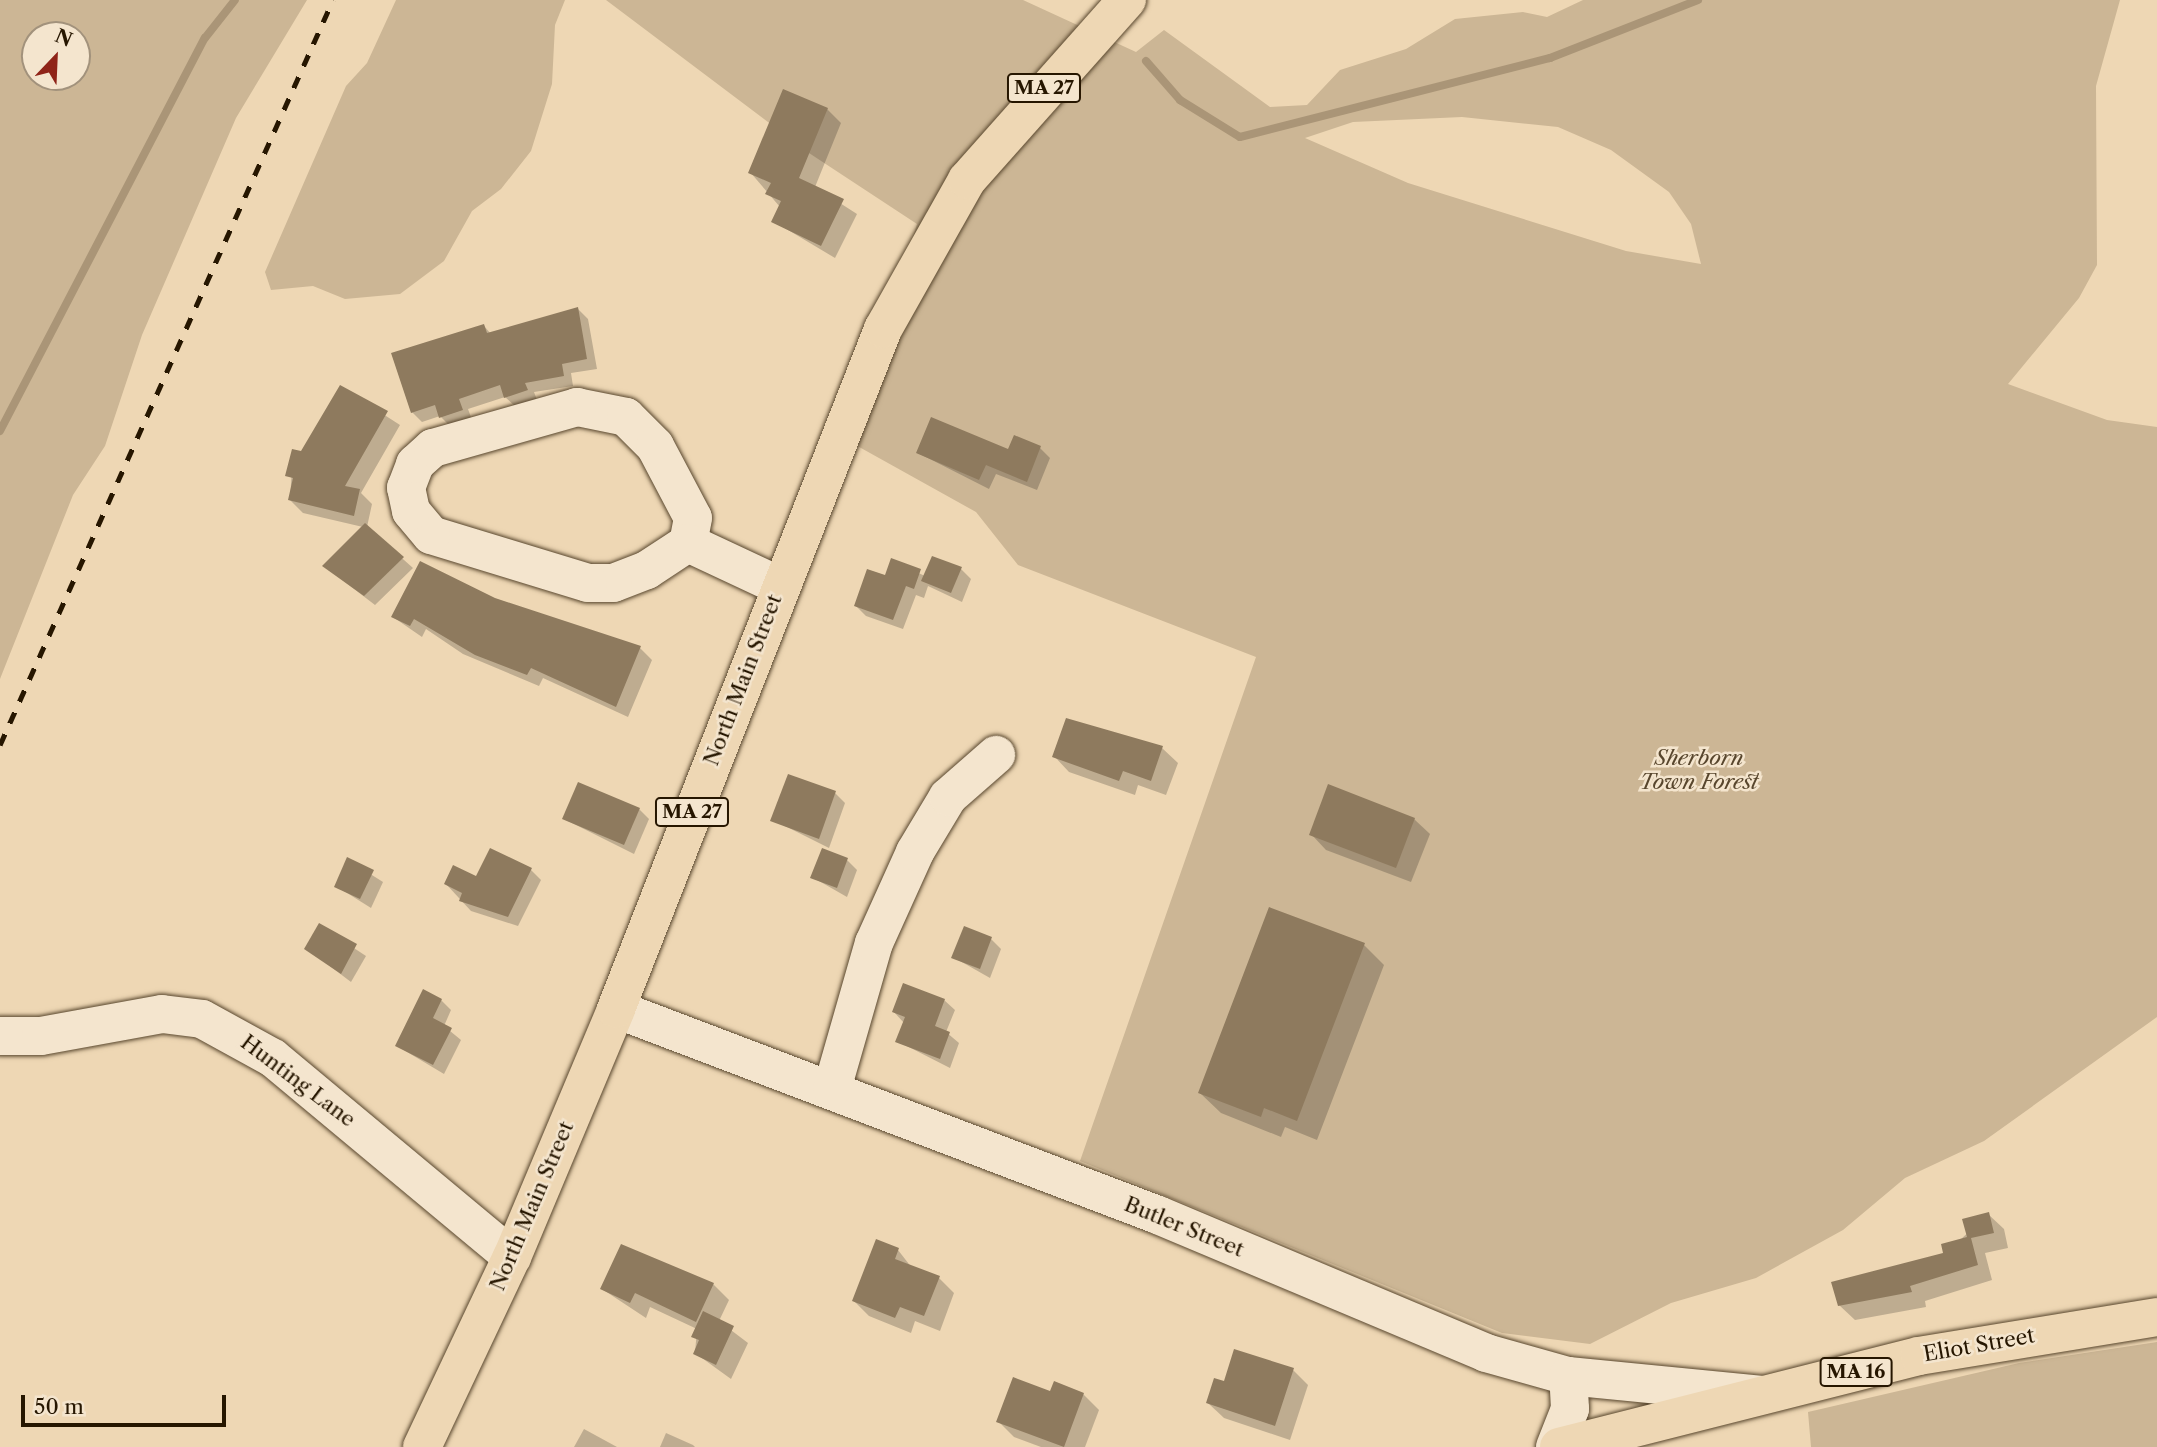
<!DOCTYPE html>
<style>
body{margin:0}
#map{position:relative;width:2157px;height:1447px;overflow:hidden;background:#eed7b4;font-family:"Libre Caslon Text",serif}
div>[style]{position:absolute}
.green>*{inset:0;background:#ccb695}
.shadow>*{inset:0;background:#0003}
.stream>*{height:8px;margin:-4px;padding:0 4px;transform-origin:4px;border-radius:4px;background:#aa9577}
.building>*{inset:0;background:#8e7a5e}
.roads{filter:drop-shadow(0 0 2px #58462d) drop-shadow(0 0 2px #58462d)}
.minor>*{height:38px;margin:-19px;padding:0 19px;transform-origin:19px;border-radius:19px;background:#f4e5ce}
.major>*{height:38px;margin:-19px;padding:0 19px;transform-origin:19px;border-radius:19px;background:#eed7b4}
.rail>*{height:5px;margin-top:-2.5px;transform-origin:0;background:repeating-linear-gradient(90deg,#261600 0 12px,transparent 0 24px)}
span{translate:-50% -50%;white-space:nowrap;text-align:center;line-height:1.15;-webkit-text-stroke:5px #f4e5ce;paint-order:stroke}
.shield-label span{padding:2px 5px;background:#f4e5ce;border:2px solid;border-radius:5px;-webkit-text-stroke-width:0}
.shield-label{font-size:19px;color:#261600;font-weight:700}
.street-label{font-size:21px;color:#261600}
.park-label{font-size:21px;color:#58462d;font-style:italic}
.north{position:absolute;left:21px;top:21px;width:70px;height:70px;box-sizing:border-box;background:#f4e5ce;border:2px solid #a2927c;border-radius:50%;rotate:23deg;font-size:19px;font-weight:700;line-height:28px;text-align:center;color:#261600}
.north::after{content:'';display:block;margin:auto;width:24px;height:32px;background:#8f2418;clip-path:polygon(50% 0,100% 100%,50% 72%,0 100%)}
.scale{position:absolute;left:21px;top:1395px;width:205px;height:32px;box-sizing:border-box;border:4px solid #261600;border-top:0;padding-left:9px;font-size:21px;line-height:24px;white-space:nowrap;color:#261600;-webkit-text-stroke:5px #f4e5ce;paint-order:stroke}
</style>
<div id="map">
<div class="green">
<i style="clip-path:polygon(evenodd,0 0,307px 0,236px 118px,142px 335px,105px 446px,73px 495px,0 679px,0 0,35px 35px,77px 35px,77px 77px,35px 77px,35px 35px)"></i>
<i style="clip-path:polygon(396px 0,565px 0,555px 25px,552px 84px,531px 151px,501px 189px,472px 211px,444px 261px,400px 294px,345px 299px,313px 286px,271px 290px,265px 272px,346px 86px,367px 63px)"></i>
<i style="clip-path:polygon(evenodd,606px 0,1023px 0,1136px 52px,1164px 30px,1270px 107px,1307px 105px,1340px 70px,1406px 49px,1455px 19px,1523px 12px,1547px 17px,1583px 0,2120px 0,2096px 86px,2097px 265px,2079px 298px,2008px 384px,2107px 420px,2157px 427px,2157px 1017px,1984px 1141px,1905px 1178px,1843px 1230px,1756px 1278px,1671px 1303px,1590px 1344px,1502px 1333px,1080px 1161px,1256px 657px,1018px 565px,976px 512px,852px 443px,917px 224px,809px 153px,606px 0,1462px 117px,1558px 127px,1611px 150px,1669px 192px,1691px 224px,1701px 264px,1626px 251px,1408px 183px,1305px 138px,1353px 122px,1462px 117px)"></i>
<i style="clip-path:polygon(2157px 1342px,2157px 1447px,1811px 1447px,1808px 1412px,2019px 1363px)"></i>
</div>
<div class="shadow">
<i style="clip-path:polygon(827px 109px,841px 123px,815px 187px,857px 214px,835px 258px,773px 221px,780px 207px,750px 172px)"></i>
<i style="clip-path:polygon(578px 309px,588px 319px,597px 369px,571px 373px,573px 386px,534px 392px,537px 400px,516px 407px,505px 397px,468px 409px,472px 420px,451px 427px,440px 416px,422px 422px,412px 412px,484px 326px,491px 334px)"></i>
<i style="clip-path:polygon(341px 387px,400px 425px,361px 493px,372px 504px,367px 527px,413px 568px,375px 605px,324px 566px,363px 527px,303px 513px,290px 500px,293px 451px,302px 453px)"></i>
<i style="clip-path:polygon(1040px 448px,1050px 458px,1037px 490px,996px 474px,989px 489px,918px 453px)"></i>
<i style="clip-path:polygon(892px 561px,925px 576px,961px 569px,971px 579px,962px 602px,928px 586px,924px 598px,916px 595px,903px 629px,866px 616px,856px 606px,886px 578px)"></i>
<i style="clip-path:polygon(495px 600px,640px 648px,652px 660px,628px 717px,543px 678px,539px 686px,463px 654px,426px 629px,422px 637px,393px 617px)"></i>
<i style="clip-path:polygon(1162px 748px,1178px 763px,1166px 795px,1138px 785px,1135px 795px,1069px 772px,1054px 756px)"></i>
<i style="clip-path:polygon(835px 793px,845px 803px,829px 848px,773px 820px)"></i>
<i style="clip-path:polygon(639px 809px,649px 819px,634px 854px,564px 819px)"></i>
<i style="clip-path:polygon(1414px 819px,1430px 834px,1411px 882px,1326px 850px,1311px 834px)"></i>
<i style="clip-path:polygon(348px 860px,383px 882px,371px 908px,336px 886px)"></i>
<i style="clip-path:polygon(847px 860px,857px 870px,847px 897px,812px 877px)"></i>
<i style="clip-path:polygon(531px 870px,541px 880px,518px 926px,471px 911px,446px 884px)"></i>
<i style="clip-path:polygon(319px 925px,366px 956px,351px 982px,306px 948px)"></i>
<i style="clip-path:polygon(991px 939px,1001px 949px,990px 978px,953px 957px)"></i>
<i style="clip-path:polygon(1364px 945px,1384px 965px,1317px 1140px,1285px 1127px,1281px 1137px,1221px 1113px,1200px 1093px)"></i>
<i style="clip-path:polygon(441px 1000px,451px 1010px,444px 1026px,461px 1040px,444px 1074px,397px 1046px)"></i>
<i style="clip-path:polygon(944px 1000px,955px 1010px,946px 1032px,959px 1043px,950px 1068px,897px 1041px,904px 1023px,894px 1012px)"></i>
<i style="clip-path:polygon(1988px 1214px,2004px 1229px,2008px 1248px,1985px 1253px,1992px 1280px,1925px 1301px,1926px 1307px,1855px 1320px,1839px 1305px,1945px 1254px)"></i>
<i style="clip-path:polygon(898px 1250px,912px 1268px,939px 1278px,954px 1293px,940px 1331px,915px 1321px,911px 1333px,869px 1316px,854px 1301px)"></i>
<i style="clip-path:polygon(713px 1284px,729px 1300px,719px 1321px,748px 1343px,731px 1379px,695px 1353px,697px 1329px,650px 1307px,646px 1318px,602px 1289px)"></i>
<i style="clip-path:polygon(1293px 1370px,1308px 1385px,1290px 1440px,1224px 1418px,1208px 1403px,1225px 1384px)"></i>
<i style="clip-path:polygon(1051px 1394px,1083px 1394px,1099px 1410px,1085px 1447px,1041px 1447px,1014px 1437px,998px 1421px)"></i>
<i style="clip-path:polygon(584px 1429px,617px 1447px,574px 1447px)"></i>
<i style="clip-path:polygon(666px 1433px,693px 1445px,695px 1447px,660px 1447px)"></i>
</div>
<div class="stream">
<i style="left:1146px;top:61px;width:52px;rotate:48.9deg"></i>
<i style="left:1180px;top:100px;width:70px;rotate:31.7deg"></i>
<i style="left:1240px;top:137px;width:320px;rotate:-14.3deg"></i>
<i style="left:1550px;top:58px;width:159px;rotate:-21.4deg"></i>
<i style="left:0;top:431px;width:443px;rotate:-62.5deg"></i>
<i style="left:205px;top:38px;width:48px;rotate:-51.7deg"></i>
</div>
<div class="building">
<i style="clip-path:polygon(783px 89px,828px 108px,799px 178px,844px 199px,821px 246px,771px 222px,781px 201px,765px 194px,771px 183px,748px 173px)"></i>
<i style="clip-path:polygon(578px 307px,587px 359px,562px 364px,564px 376px,525px 383px,528px 390px,504px 398px,500px 385px,459px 399px,463px 410px,439px 418px,435px 405px,411px 413px,391px 353px,484px 324px,487px 333px)"></i>
<i style="clip-path:polygon(340px 385px,388px 411px,345px 486px,360px 489px,354px 516px,288px 500px,293px 478px,285px 476px,292px 449px,301px 451px)"></i>
<i style="clip-path:polygon(931px 417px,1008px 449px,1014px 435px,1041px 446px,1027px 482px,986px 465px,979px 480px,916px 453px)"></i>
<i style="clip-path:polygon(365px 523px,404px 557px,364px 596px,322px 566px)"></i>
<i style="clip-path:polygon(932px 556px,962px 567px,951px 593px,921px 581px)"></i>
<i style="clip-path:polygon(891px 558px,921px 569px,914px 589px,906px 586px,893px 620px,854px 606px,867px 569px,885px 575px)"></i>
<i style="clip-path:polygon(420px 561px,495px 598px,641px 646px,616px 707px,531px 668px,527px 675px,475px 655px,414px 619px,410px 626px,391px 617px)"></i>
<i style="clip-path:polygon(1066px 718px,1163px 746px,1151px 781px,1123px 771px,1119px 781px,1052px 757px)"></i>
<i style="clip-path:polygon(788px 774px,836px 791px,819px 839px,770px 821px)"></i>
<i style="clip-path:polygon(578px 782px,640px 808px,624px 845px,562px 819px)"></i>
<i style="clip-path:polygon(1328px 784px,1415px 818px,1396px 868px,1309px 835px)"></i>
<i style="clip-path:polygon(490px 848px,532px 868px,508px 917px,459px 901px,462px 893px,444px 884px,453px 865px,476px 876px)"></i>
<i style="clip-path:polygon(822px 848px,848px 858px,837px 888px,810px 878px)"></i>
<i style="clip-path:polygon(347px 857px,374px 870px,360px 899px,334px 887px)"></i>
<i style="clip-path:polygon(1269px 907px,1365px 943px,1297px 1121px,1264px 1108px,1261px 1117px,1198px 1093px)"></i>
<i style="clip-path:polygon(319px 923px,357px 944px,341px 974px,304px 949px)"></i>
<i style="clip-path:polygon(964px 926px,992px 937px,980px 969px,951px 958px)"></i>
<i style="clip-path:polygon(903px 983px,945px 999px,935px 1026px,950px 1032px,940px 1059px,895px 1042px,905px 1017px,892px 1012px)"></i>
<i style="clip-path:polygon(423px 989px,442px 999px,433px 1018px,452px 1028px,433px 1065px,395px 1046px)"></i>
<i style="clip-path:polygon(1989px 1212px,1994px 1233px,1971px 1238px,1978px 1265px,1910px 1286px,1912px 1292px,1838px 1306px,1831px 1282px,1943px 1253px,1941px 1244px,1967px 1237px,1962px 1219px)"></i>
<i style="clip-path:polygon(876px 1239px,899px 1248px,895px 1259px,940px 1276px,924px 1316px,900px 1307px,895px 1318px,852px 1301px)"></i>
<i style="clip-path:polygon(621px 1244px,714px 1283px,696px 1322px,635px 1293px,630px 1303px,600px 1289px)"></i>
<i style="clip-path:polygon(703px 1311px,734px 1326px,716px 1365px,693px 1354px,699px 1340px,691px 1337px)"></i>
<i style="clip-path:polygon(1234px 1349px,1294px 1368px,1275px 1426px,1206px 1403px,1214px 1378px,1224px 1381px)"></i>
<i style="clip-path:polygon(1013px 1377px,1050px 1391px,1054px 1381px,1084px 1393px,1064px 1447px,996px 1422px)"></i>
</div>
<div class="roads">
<div class="minor">
<i style="left:577px;top:407px;width:50px;rotate:11.5deg"></i>
<i style="left:626px;top:417px;width:41px;rotate:45deg"></i>
<i style="left:655px;top:446px;width:81px;rotate:62.2deg"></i>
<i style="left:693px;top:518px;width:25px;rotate:101deg"></i>
<i style="left:688px;top:543px;width:49px;rotate:146.6deg"></i>
<i style="left:647px;top:570px;width:36px;rotate:159deg"></i>
<i style="left:613px;top:583px;width:25px;rotate:180deg"></i>
<i style="left:588px;top:583px;width:164px;rotate:-163deg"></i>
<i style="left:431px;top:535px;width:31px;rotate:-130deg"></i>
<i style="left:411px;top:511px;width:24px;rotate:-102deg"></i>
<i style="left:406px;top:488px;width:26px;rotate:-69deg"></i>
<i style="left:415px;top:464px;width:24px;rotate:-42deg"></i>
<i style="left:433px;top:448px;width:150px;rotate:-15.9deg"></i>
<i style="left:688px;top:543px;width:102px;rotate:25.1deg"></i>
<i style="left:616px;top:1009px;width:580px;rotate:20.81deg"></i>
<i style="left:1158px;top:1215px;width:356px;rotate:22.8deg"></i>
<i style="left:1486px;top:1353px;width:85px;rotate:15.7deg"></i>
<i style="left:1568px;top:1376px;width:195px;rotate:5.6deg"></i>
<i style="left:0;top:1036px;width:41px"></i>
<i style="left:41px;top:1036px;width:123px;rotate:-10.3deg"></i>
<i style="left:162px;top:1014px;width:40px;rotate:7.1deg"></i>
<i style="left:202px;top:1019px;width:81px;rotate:28.8deg"></i>
<i style="left:273px;top:1058px;width:311px;rotate:39.8deg"></i>
<i style="left:832px;top:1089px;width:152px;rotate:-74deg"></i>
<i style="left:874px;top:943px;width:100px;rotate:-65.7deg"></i>
<i style="left:915px;top:852px;width:64px;rotate:-59deg"></i>
<i style="left:948px;top:797px;width:64px;rotate:-41.2deg"></i>
<i style="left:1555px;top:1447px;width:41px;rotate:-68.5deg"></i>
<i style="left:1570px;top:1409px;width:33px;rotate:-93deg"></i>
</div>
<div class="major">
<i style="left:422px;top:1447px;width:210px;rotate:-64.7deg"></i>
<i style="left:512px;top:1257px;width:269px;rotate:-67.2deg"></i>
<i style="left:616px;top:1009px;width:731px;rotate:-68.56deg"></i>
<i style="left:883px;top:329px;width:171px;rotate:-60.6deg"></i>
<i style="left:967px;top:180px;width:241px;rotate:-48.4deg"></i>
<i style="left:1559px;top:1447px;width:371px;rotate:-14.2deg"></i>
<i style="left:1919px;top:1356px;width:241px;rotate:-9.3deg"></i>
</div>
</div>
<div class="rail">
<i style="left:0;top:745px;width:816px;rotate:-65.92deg"></i>
</div>
<div class="shield-label">
<span style="left:1044px;top:88px">MA 27</span>
<span style="left:692px;top:812px">MA 27</span>
<span style="left:1856px;top:1372px">MA 16</span>
</div>
<div class="street-label">
<span style="left:743px;top:680px;rotate:-69deg">North Main Street</span>
<span style="left:298px;top:1081px;rotate:37deg">Hunting Lane</span>
<span style="left:532px;top:1206px;rotate:-67deg">North Main Street</span>
<span style="left:1184px;top:1227px;rotate:22deg">Butler Street</span>
<span style="left:1979px;top:1345px;rotate:-10deg">Eliot Street</span>
</div>
<div class="park-label">
<span style="left:1699px;top:770px">Sherborn<br>Town Forest</span>
</div>
<div class="north">N</div>
<div class="scale">50 m</div>
</div>
